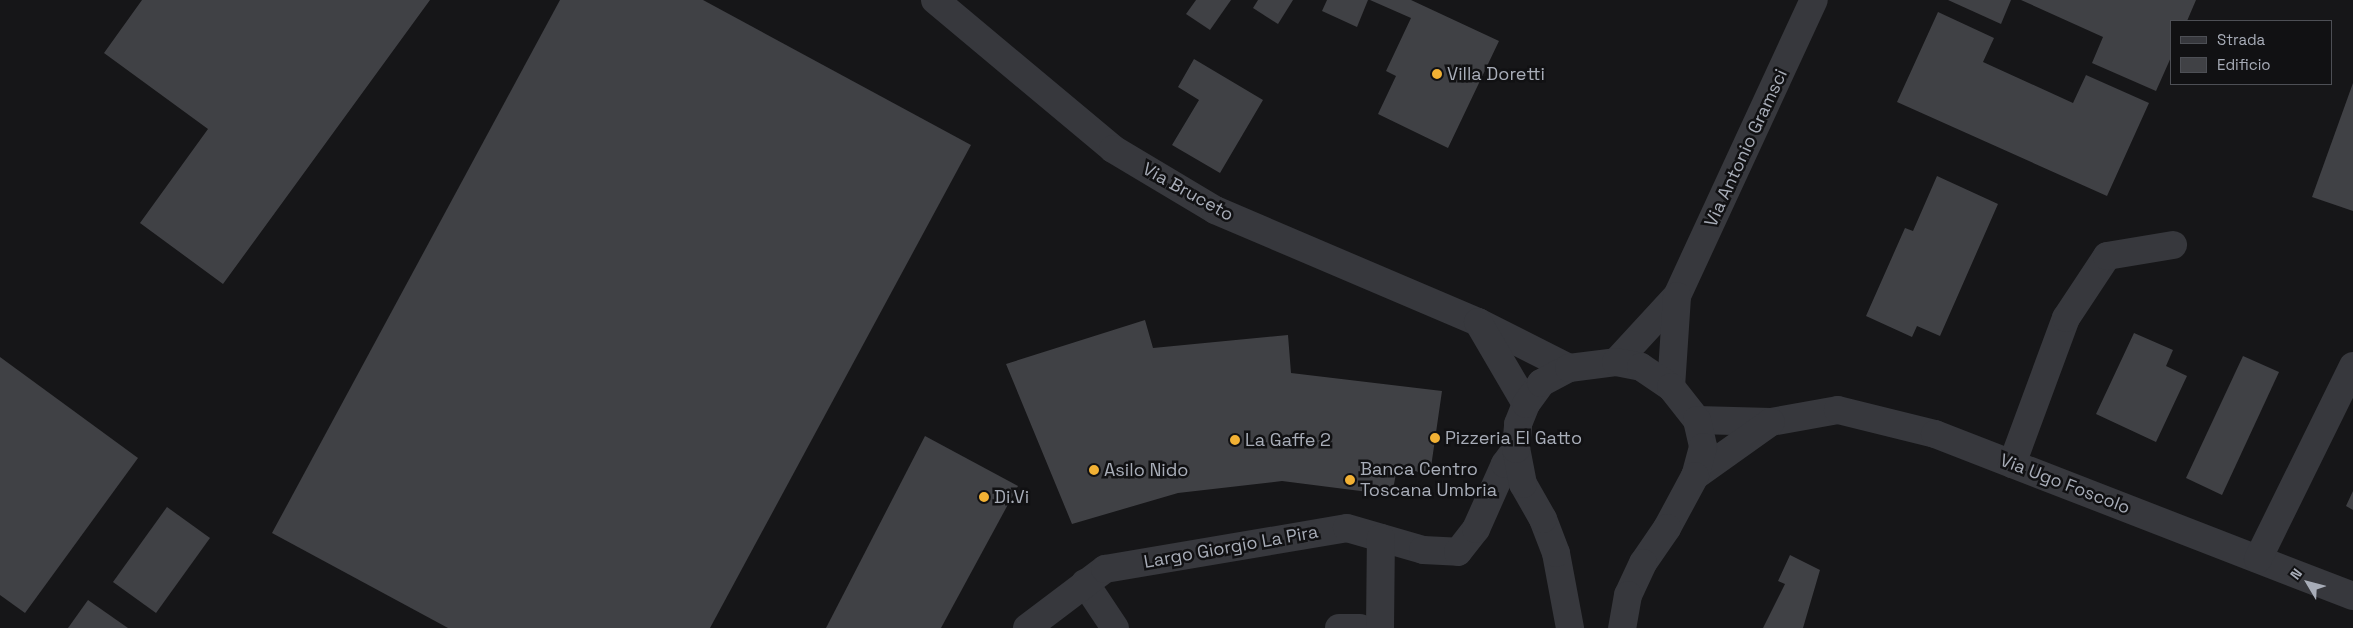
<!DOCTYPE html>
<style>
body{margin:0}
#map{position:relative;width:2353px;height:628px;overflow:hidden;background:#161618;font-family:"Space Grotesk",sans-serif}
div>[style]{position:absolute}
.building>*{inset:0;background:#404145}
.minor>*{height:28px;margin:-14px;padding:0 14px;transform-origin:14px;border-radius:14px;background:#37383d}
.tertiary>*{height:28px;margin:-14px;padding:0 14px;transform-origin:14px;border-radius:14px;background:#37383d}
.dots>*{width:14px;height:14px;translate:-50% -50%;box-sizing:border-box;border:2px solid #111113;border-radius:50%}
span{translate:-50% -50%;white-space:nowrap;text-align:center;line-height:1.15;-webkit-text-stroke:5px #111113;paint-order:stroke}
.poi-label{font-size:18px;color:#a8adb8}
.left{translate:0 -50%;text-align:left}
.street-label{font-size:18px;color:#a8adb8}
.legend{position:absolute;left:2170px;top:20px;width:162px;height:65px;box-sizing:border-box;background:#111113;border:1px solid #4d4f55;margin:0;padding:6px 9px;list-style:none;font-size:15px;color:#a8adb8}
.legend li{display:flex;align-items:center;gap:10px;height:25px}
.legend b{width:25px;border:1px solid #4d4f55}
.north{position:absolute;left:2283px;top:558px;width:50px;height:50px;-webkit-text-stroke:4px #111113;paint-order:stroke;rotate:307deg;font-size:14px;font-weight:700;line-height:20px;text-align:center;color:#a8adb8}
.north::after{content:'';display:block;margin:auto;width:18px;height:22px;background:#a8adb8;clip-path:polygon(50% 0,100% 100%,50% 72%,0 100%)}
</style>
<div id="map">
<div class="building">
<i style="clip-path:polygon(142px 0,430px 0,223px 284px,140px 223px,208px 129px,104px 53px)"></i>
<i style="clip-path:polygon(560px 0,703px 0,971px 145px,710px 628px,448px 628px,272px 533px)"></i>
<i style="clip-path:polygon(1196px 0,1231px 0,1210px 30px,1186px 14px)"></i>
<i style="clip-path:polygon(1258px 0,1293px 0,1278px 24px,1253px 8px)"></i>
<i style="clip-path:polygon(1327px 0,1368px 0,1357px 27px,1322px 11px)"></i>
<i style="clip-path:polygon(1370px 0,1411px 0,1499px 41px,1448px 148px,1378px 114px,1396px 76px,1386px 71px,1411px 18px)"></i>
<i style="clip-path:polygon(1948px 0,2011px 0,2001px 24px)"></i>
<i style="clip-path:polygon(2021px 0,2196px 0,2187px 21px,2172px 21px,2172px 55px,2156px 91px,2092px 63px,2103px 37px)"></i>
<i style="clip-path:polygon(1938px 12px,1994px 38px,1983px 62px,2073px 103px,2086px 75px,2149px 103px,2107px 196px,1897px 102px)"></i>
<i style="clip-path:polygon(1194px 59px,1263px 100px,1220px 173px,1172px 145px,1199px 100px,1178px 87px)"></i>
<i style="clip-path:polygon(2353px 83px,2353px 211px,2312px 197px)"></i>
<i style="clip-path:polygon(1937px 176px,1998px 204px,1940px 336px,1917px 326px,1912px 337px,1866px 316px,1905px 228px,1913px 231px)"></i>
<i style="clip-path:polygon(1145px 320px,1153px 348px,1288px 335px,1291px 373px,1442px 391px,1430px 474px,1397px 468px,1392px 495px,1282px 481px,1178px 493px,1072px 524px,1006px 364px)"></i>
<i style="clip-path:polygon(2134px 333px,2173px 350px,2166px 366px,2187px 376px,2156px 442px,2096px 414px)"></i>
<i style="clip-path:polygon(2243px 356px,2279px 372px,2222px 495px,2186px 478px)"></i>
<i style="clip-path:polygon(0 357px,138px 458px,25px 613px,0 595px)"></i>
<i style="clip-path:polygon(925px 436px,1018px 486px,941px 628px,826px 628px)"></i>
<i style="clip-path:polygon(2353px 491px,2353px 510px,2346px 506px)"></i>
<i style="clip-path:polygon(167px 507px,210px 538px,156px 613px,113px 582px)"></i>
<i style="clip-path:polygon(1790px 555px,1820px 570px,1803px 628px,1763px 628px,1785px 584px,1778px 581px)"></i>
<i style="clip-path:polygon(88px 600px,128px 628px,68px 628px)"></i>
</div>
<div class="minor">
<i style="left:935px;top:0;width:232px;rotate:39.9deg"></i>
<i style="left:1113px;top:149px;width:119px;rotate:30.9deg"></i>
<i style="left:1215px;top:210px;width:286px;rotate:23.1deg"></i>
<i style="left:1478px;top:322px;width:102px;rotate:26.8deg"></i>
<i style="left:1478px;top:322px;width:95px;rotate:59.7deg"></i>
<i style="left:1697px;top:420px;width:74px;rotate:1.5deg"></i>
<i style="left:1771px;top:422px;width:68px;rotate:-10.2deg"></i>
<i style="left:1838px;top:410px;width:100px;rotate:13.9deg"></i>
<i style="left:1935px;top:434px;width:448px;rotate:21.2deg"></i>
<i style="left:2012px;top:464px;width:156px;rotate:-69.7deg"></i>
<i style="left:2066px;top:318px;width:74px;rotate:-56.5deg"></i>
<i style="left:2107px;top:256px;width:67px;rotate:-9.5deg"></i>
<i style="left:1695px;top:476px;width:93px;rotate:-35.4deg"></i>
<i style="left:2258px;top:559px;width:215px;rotate:-63.8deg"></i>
<i style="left:1085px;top:583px;width:54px;rotate:56.3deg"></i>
<i style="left:1027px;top:628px;width:98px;rotate:-37.1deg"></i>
<i style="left:1105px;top:569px;width:245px;rotate:-9.6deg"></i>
<i style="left:1347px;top:528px;width:79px;rotate:16.1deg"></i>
<i style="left:1423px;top:550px;width:35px;rotate:3deg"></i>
<i style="left:1458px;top:552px;width:29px;rotate:-52deg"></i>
<i style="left:1476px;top:529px;width:71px;rotate:-66deg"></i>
<i style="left:1505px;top:464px;width:19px;rotate:-54deg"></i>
<i style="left:1339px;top:628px;width:21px"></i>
<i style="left:1380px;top:628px;width:90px;rotate:-89.4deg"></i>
</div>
<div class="tertiary">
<i style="left:1616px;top:362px;width:90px;rotate:-47.3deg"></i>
<i style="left:1677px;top:296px;width:326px;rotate:-65.2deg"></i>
<i style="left:1671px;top:387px;width:91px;rotate:-86.2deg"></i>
<i style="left:1570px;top:628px;width:76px;rotate:-100.6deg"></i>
<i style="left:1556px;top:553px;width:36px;rotate:-111deg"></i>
<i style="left:1543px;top:519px;width:40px;rotate:-119.7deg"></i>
<i style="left:1523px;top:484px;width:36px;rotate:-101deg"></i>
<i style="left:1516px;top:449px;width:25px;rotate:-85deg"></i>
<i style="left:1518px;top:424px;width:22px;rotate:-68deg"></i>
<i style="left:1526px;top:404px;width:26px;rotate:-54deg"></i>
<i style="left:1541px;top:383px;width:32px;rotate:-28deg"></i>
<i style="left:1569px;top:368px;width:47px;rotate:-7.3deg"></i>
<i style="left:1616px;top:362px;width:25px;rotate:11deg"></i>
<i style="left:1641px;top:367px;width:36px;rotate:34deg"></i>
<i style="left:1671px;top:387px;width:42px;rotate:51.8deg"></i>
<i style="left:1697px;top:420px;width:28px;rotate:77deg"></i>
<i style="left:1703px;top:447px;width:30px;rotate:105deg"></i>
<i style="left:1695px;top:476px;width:59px;rotate:118.3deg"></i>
<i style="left:1667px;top:528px;width:42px;rotate:124.4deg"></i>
<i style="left:1643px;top:563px;width:35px;rotate:115deg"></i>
<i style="left:1628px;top:595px;width:34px;rotate:100deg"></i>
</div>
<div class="dots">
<i style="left:1437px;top:74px;background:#f2b134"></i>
<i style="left:1435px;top:438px;background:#f2b134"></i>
<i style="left:1235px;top:440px;background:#f2b134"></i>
<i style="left:1094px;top:470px;background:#f2b134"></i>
<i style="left:1350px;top:480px;background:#f2b134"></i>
<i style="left:984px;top:497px;background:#f2b134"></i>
</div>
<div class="poi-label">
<span class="left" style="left:1447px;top:74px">Villa Doretti</span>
<span class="left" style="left:1445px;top:438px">Pizzeria El Gatto</span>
<span class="left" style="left:1245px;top:440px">La Gaffe 2</span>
<span class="left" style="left:1104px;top:470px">Asilo Nido</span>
<span class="left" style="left:1360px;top:480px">Banca Centro<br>Toscana Umbria</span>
<span class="left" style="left:994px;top:497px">Di.Vi</span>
</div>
<div class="street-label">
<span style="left:1746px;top:148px;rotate:-65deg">Via Antonio Gramsci</span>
<span style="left:1188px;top:192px;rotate:29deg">Via Bruceto</span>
<span style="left:2065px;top:484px;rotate:21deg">Via Ugo Foscolo</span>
<span style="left:1231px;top:547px;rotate:-10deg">Largo Giorgio La Pira</span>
</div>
<ul class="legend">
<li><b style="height:6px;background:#37383d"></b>Strada</li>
<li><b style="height:14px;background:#404145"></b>Edificio</li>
</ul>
<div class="north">N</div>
</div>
